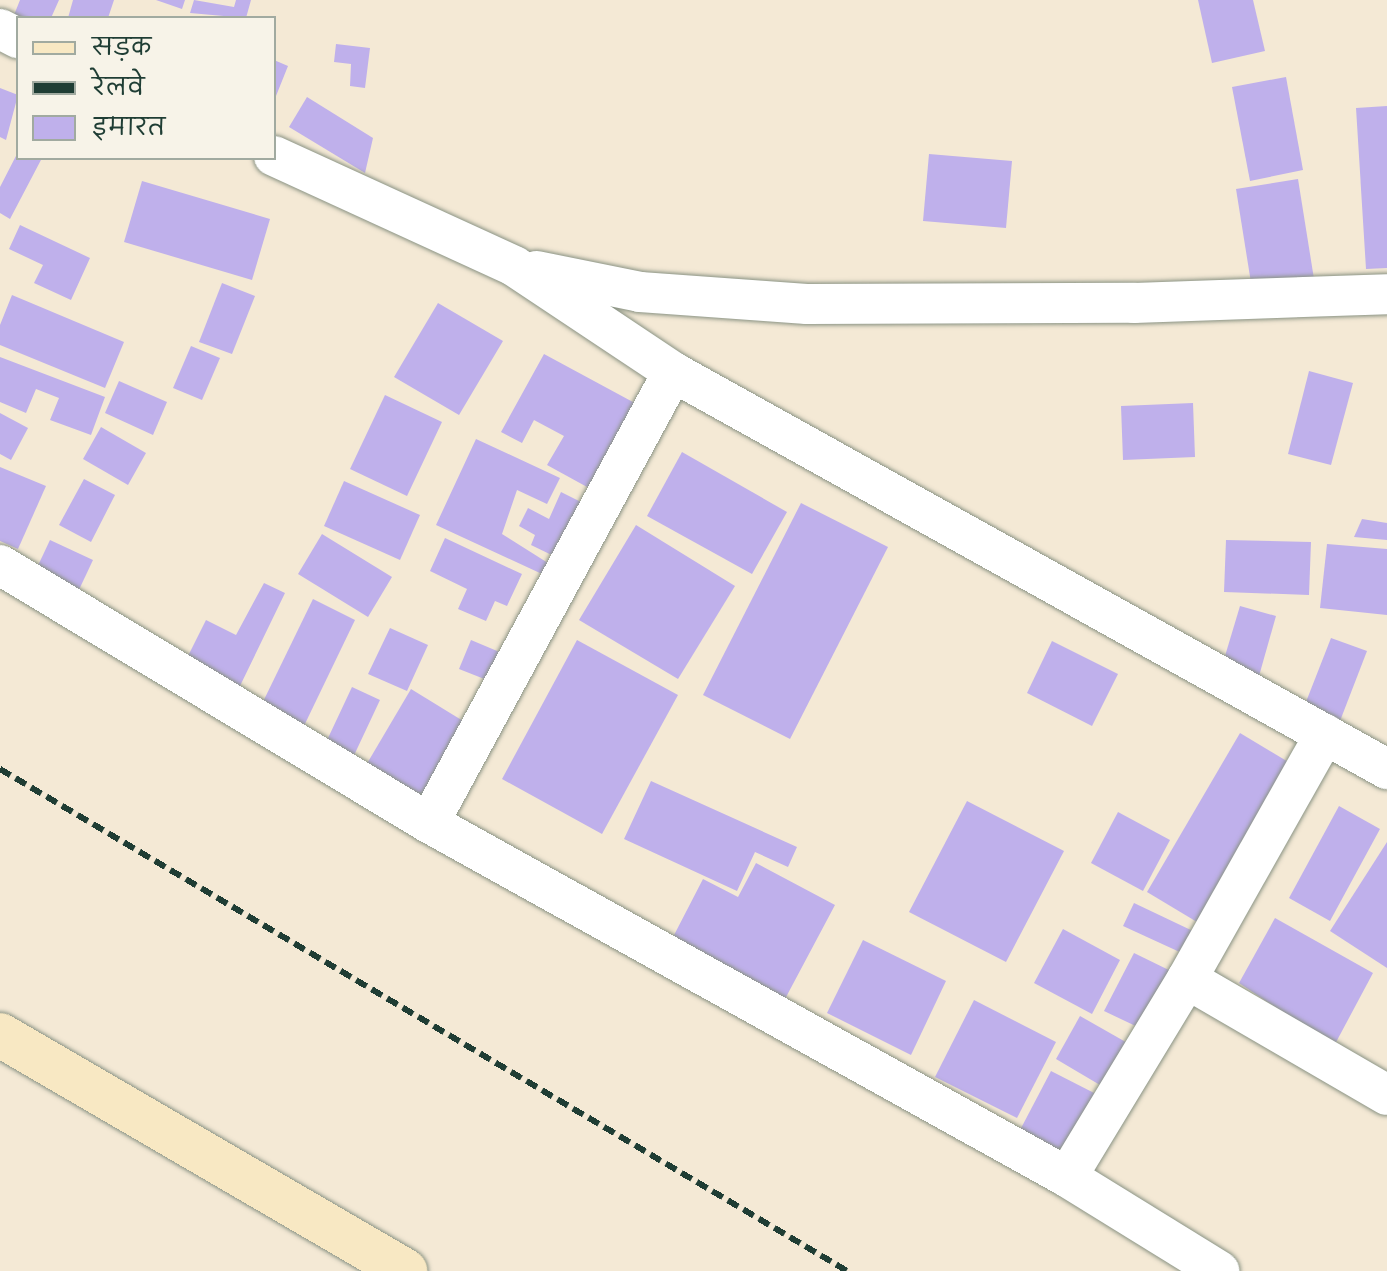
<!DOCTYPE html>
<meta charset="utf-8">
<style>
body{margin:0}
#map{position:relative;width:1387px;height:1271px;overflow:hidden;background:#f4e9d5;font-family:"Architects Daughter","Playpen Sans Deva",sans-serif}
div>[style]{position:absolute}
.building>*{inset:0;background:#bfb0eb}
.roads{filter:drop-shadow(0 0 2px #8a9384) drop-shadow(0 0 2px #8a9384)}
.street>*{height:40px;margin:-20px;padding:0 20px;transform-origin:20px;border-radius:20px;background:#fff}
.secondary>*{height:44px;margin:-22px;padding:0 22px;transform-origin:22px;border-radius:22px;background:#f8e8c3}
.rail>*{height:6px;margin-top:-3px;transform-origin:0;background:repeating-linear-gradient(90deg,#1f3d34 0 12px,transparent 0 18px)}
span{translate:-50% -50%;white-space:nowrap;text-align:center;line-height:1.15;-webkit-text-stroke:6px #f7f3e8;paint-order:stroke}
.legend{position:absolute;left:16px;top:16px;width:260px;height:144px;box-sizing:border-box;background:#f7f3e8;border:2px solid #a1aaa0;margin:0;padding:10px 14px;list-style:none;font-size:24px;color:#1f3d34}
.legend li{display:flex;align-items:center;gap:16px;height:40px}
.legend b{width:40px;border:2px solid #a1aaa0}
</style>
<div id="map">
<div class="building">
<i style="clip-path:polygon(20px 0,59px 0,51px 18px,18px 18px,8px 30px)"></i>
<i style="clip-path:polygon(73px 0,114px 0,108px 18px,68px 18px)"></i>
<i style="clip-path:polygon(156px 0,185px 0,182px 9px)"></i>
<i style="clip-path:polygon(194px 0,234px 7px,236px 0,251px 0,246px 18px,190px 13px)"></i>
<i style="clip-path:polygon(1198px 0,1253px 0,1265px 51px,1212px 63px)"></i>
<i style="clip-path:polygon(336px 44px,370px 48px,365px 88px,350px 86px,351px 64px,334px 62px)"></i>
<i style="clip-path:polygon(274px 60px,288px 66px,274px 101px)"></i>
<i style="clip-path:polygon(1286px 77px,1303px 170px,1250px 181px,1232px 87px)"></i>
<i style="clip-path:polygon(0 88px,18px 95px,6px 140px,0 137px)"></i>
<i style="clip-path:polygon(307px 97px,373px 138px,365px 173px,289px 127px)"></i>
<i style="clip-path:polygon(1387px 106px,1387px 268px,1366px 269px,1356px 108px)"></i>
<i style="clip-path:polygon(18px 152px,18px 158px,42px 158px,10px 219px,0 213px,0 187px)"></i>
<i style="clip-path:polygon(929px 154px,1012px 161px,1006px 228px,923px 221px)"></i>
<i style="clip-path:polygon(1298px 179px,1314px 279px,1252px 289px,1236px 189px)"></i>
<i style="clip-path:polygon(142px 181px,270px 219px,252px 280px,124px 242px)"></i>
<i style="clip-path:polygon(20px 225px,90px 258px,71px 300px,34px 283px,43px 265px,9px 249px)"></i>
<i style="clip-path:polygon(222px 283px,255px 296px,232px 354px,199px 342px)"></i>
<i style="clip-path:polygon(12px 295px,124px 342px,105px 388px,0 345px,0 325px)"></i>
<i style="clip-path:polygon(438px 303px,503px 341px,459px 415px,394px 377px)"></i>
<i style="clip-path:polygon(191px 346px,220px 358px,202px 400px,173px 388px)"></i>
<i style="clip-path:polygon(544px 354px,644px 408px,598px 493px,547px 465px,564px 436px,534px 420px,522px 443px,501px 432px)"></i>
<i style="clip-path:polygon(0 357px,105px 397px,91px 435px,50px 420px,59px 398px,36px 389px,26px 413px,0 402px)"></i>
<i style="clip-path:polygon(1309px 371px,1353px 383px,1331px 465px,1288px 454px)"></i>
<i style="clip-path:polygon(119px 381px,167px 402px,153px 435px,105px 413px)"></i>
<i style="clip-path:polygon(385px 395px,442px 422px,407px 496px,350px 469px)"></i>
<i style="clip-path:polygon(1193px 403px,1195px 457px,1123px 460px,1121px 406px)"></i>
<i style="clip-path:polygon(0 413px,28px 428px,11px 460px,0 454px)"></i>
<i style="clip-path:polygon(101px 427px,146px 453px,128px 485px,83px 459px)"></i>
<i style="clip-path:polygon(476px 439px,560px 478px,547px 504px,517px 490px,502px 534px,548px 563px,555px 580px,436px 525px)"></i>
<i style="clip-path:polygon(682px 452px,787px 512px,752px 574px,647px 516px)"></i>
<i style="clip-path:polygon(0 467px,46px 486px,18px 549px,0 541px)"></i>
<i style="clip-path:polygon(84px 479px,115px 495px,91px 542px,59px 525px)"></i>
<i style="clip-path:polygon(344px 481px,420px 515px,400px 560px,324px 526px)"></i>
<i style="clip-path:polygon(561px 492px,591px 507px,564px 561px,531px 545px,535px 535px,519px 526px,528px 508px,549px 519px)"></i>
<i style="clip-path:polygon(801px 503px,888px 547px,790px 739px,703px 695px)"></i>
<i style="clip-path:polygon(1362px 519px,1387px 523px,1387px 540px,1354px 537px)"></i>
<i style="clip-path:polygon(636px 525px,735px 586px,678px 679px,579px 620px)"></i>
<i style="clip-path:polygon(322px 534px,392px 577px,368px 617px,298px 574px)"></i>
<i style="clip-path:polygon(445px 538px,522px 574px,507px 606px,495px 601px,486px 621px,458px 609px,467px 589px,430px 571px)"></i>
<i style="clip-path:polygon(50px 540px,93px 560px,77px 594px,34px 574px)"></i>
<i style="clip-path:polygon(1226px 540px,1311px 542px,1309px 595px,1224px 592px)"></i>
<i style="clip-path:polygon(1327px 544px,1387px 549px,1387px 615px,1320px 608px)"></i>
<i style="clip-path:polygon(264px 583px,285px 593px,239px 688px,185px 662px,206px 620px,236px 635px)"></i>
<i style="clip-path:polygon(313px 599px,355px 620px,302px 730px,259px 710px)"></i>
<i style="clip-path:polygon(1240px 606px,1276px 616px,1259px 676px,1222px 666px)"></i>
<i style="clip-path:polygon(390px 628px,428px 645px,407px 691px,368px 674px)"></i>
<i style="clip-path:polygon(1331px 638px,1367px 651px,1340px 721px,1304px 707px)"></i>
<i style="clip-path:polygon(471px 640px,509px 656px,497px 684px,459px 669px)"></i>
<i style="clip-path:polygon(577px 640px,678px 695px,602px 834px,502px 779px)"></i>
<i style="clip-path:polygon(1052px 641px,1118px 674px,1092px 726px,1027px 693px)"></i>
<i style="clip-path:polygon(352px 687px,380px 700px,349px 766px,321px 753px)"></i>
<i style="clip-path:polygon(411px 689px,468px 724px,432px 807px,362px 772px)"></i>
<i style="clip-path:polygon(1240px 733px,1300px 769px,1207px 928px,1147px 892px)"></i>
<i style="clip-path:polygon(651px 781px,797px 847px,788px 867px,755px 852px,737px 891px,624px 839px)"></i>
<i style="clip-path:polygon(967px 801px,1064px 851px,1006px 962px,909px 912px)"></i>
<i style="clip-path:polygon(1339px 806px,1380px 829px,1330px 921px,1289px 898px)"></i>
<i style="clip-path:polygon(1118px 812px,1170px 840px,1143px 891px,1091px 863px)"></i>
<i style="clip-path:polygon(1387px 842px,1387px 968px,1330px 931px)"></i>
<i style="clip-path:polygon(756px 863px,835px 905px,785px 999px,672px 939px,703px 879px,738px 897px)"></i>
<i style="clip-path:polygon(1134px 903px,1195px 932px,1184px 954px,1123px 926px)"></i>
<i style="clip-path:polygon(1275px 918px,1373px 973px,1334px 1046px,1239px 983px)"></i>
<i style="clip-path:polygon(1063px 929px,1120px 960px,1092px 1014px,1034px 983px)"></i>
<i style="clip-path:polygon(863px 940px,946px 981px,911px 1055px,827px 1013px)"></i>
<i style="clip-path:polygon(1134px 953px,1179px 975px,1144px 1030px,1104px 1011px)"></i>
<i style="clip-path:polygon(974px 1000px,1056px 1042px,1017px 1118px,935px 1077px)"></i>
<i style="clip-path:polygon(1080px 1016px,1131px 1045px,1105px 1088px,1056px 1059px)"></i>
<i style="clip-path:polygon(1051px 1071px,1098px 1095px,1065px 1157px,1019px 1132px)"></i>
</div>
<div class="roads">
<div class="street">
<i style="left:0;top:29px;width:20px;rotate:27deg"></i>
<i style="left:274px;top:156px;width:264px;rotate:24.6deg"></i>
<i style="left:514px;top:266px;width:191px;rotate:33.7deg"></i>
<i style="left:673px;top:372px;width:817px;rotate:29.08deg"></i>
<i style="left:537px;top:271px;width:105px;rotate:11.5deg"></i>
<i style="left:640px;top:292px;width:167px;rotate:4.1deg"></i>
<i style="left:807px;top:304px;width:327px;rotate:-0.2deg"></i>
<i style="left:1134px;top:303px;width:253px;rotate:-2deg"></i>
<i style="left:0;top:565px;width:501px;rotate:31.02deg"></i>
<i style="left:429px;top:823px;width:730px;rotate:29.02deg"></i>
<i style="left:1067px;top:1177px;width:179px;rotate:31.7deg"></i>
<i style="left:429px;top:823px;width:513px;rotate:-61.59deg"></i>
<i style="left:1187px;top:979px;width:231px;rotate:30.1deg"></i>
<i style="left:1067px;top:1177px;width:232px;rotate:-58.8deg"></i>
<i style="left:1187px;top:979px;width:281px;rotate:-60.6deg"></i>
</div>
<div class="secondary">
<i style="left:0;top:1035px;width:469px;rotate:30.2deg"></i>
</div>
</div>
<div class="rail">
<i style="left:0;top:769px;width:985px;rotate:30.65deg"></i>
</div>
<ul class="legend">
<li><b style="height:10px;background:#f8e8c3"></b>सड़क</li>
<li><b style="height:10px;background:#1f3d34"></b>रेलवे</li>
<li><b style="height:22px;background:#bfb0eb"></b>इमारत</li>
</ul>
</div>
